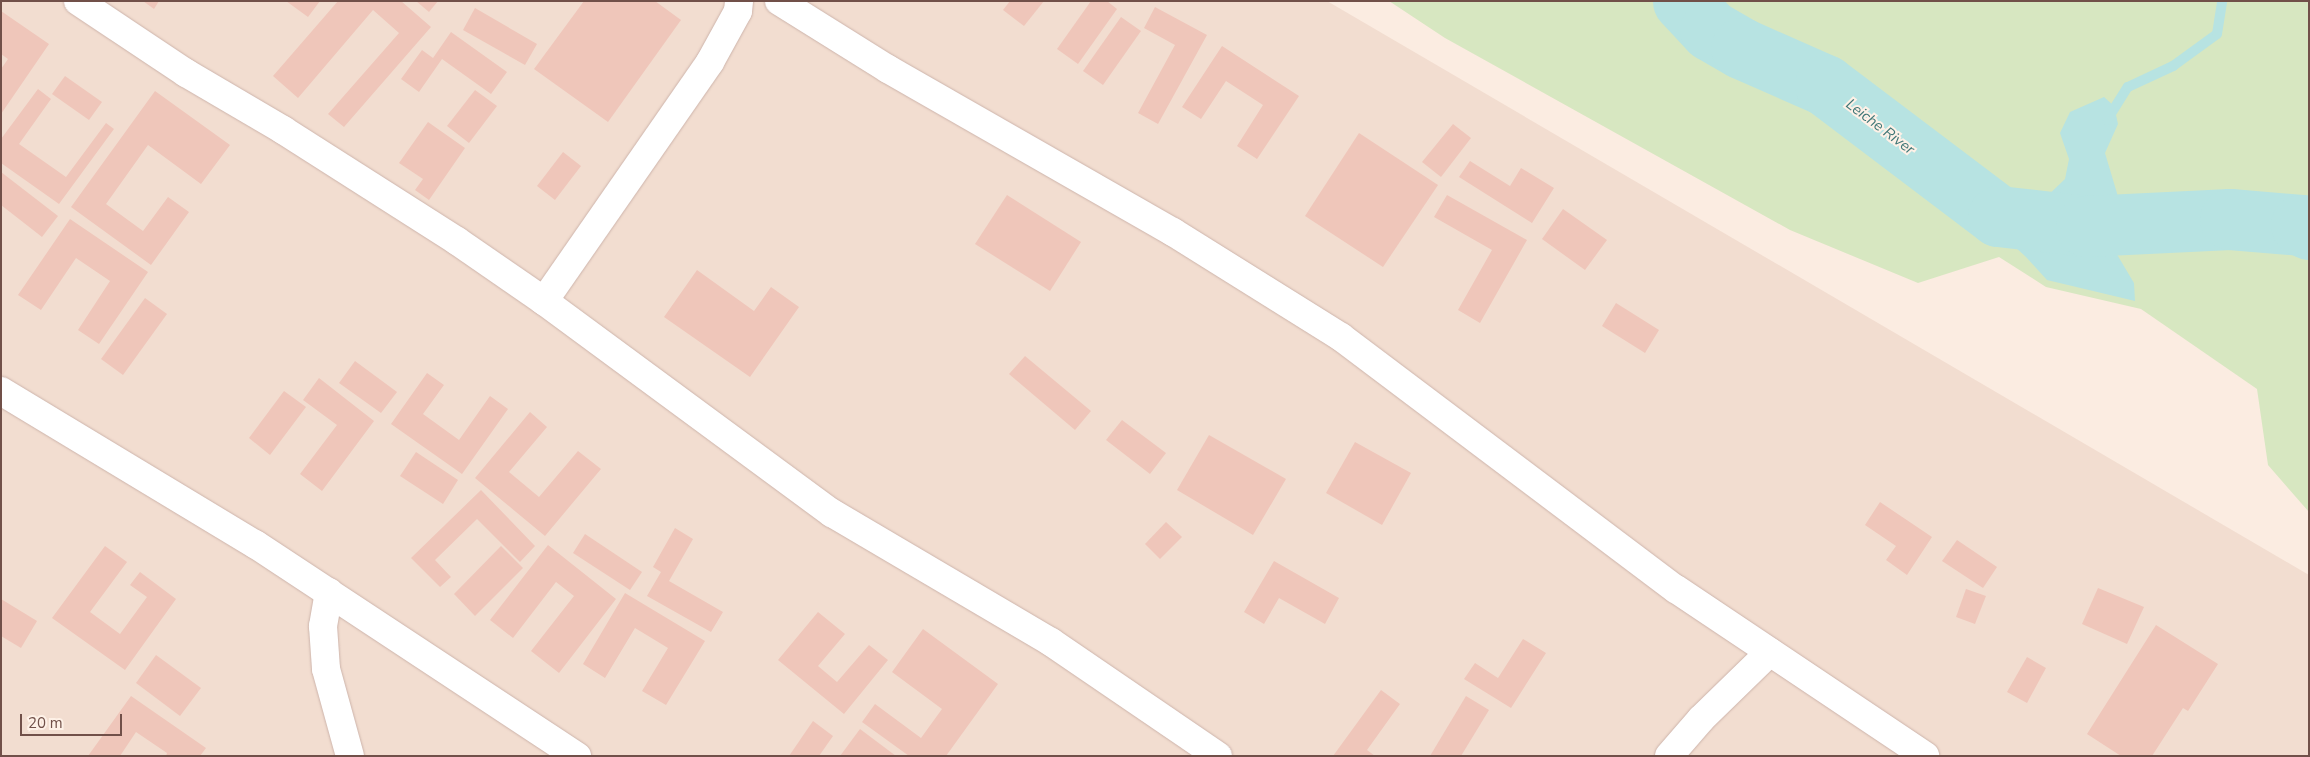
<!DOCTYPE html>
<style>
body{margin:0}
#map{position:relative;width:2310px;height:757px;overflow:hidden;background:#fbece1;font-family:"Nunito Sans",sans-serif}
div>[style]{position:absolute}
.residential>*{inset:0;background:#f2ddd0}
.green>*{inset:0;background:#d7e7c1}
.water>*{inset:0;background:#b7e3e2}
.stream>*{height:10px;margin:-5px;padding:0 5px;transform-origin:5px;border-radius:5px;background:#b7e3e2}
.river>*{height:61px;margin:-30.5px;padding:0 30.5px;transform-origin:30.5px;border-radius:30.5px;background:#b7e3e2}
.building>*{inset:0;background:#efc6ba}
.roads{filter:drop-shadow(0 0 1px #cdb4ab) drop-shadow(0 0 1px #cdb4ab)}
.minor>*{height:28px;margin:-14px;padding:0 14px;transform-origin:14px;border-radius:14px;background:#fff}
span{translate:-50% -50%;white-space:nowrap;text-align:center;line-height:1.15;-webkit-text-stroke:4px #fef1e7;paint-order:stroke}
.water-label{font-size:15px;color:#3e7676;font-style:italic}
.frame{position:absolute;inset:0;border:2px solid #715049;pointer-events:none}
.scale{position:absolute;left:20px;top:714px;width:102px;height:22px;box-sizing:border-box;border:2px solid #715049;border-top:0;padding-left:6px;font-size:15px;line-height:18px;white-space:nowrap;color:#715049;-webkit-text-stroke:4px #fef1e7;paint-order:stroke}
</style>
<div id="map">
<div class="residential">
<i style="clip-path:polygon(1px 1px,1327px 1px,2309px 575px,2309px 756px,1px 756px)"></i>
</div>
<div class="green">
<i style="clip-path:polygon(1389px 1px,2309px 1px,2309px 512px,2268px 465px,2257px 389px,2141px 309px,2046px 287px,1999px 257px,1918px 283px,1790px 230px,1445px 38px)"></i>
</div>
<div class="water">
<i style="clip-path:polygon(2104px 97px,2114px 106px,2118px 124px,2105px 153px,2125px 220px,2117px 231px,2112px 246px,2134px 283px,2135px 301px,2047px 280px,2026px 257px,1961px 197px,1972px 184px,2016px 203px,2042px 201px,2065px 179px,2069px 159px,2060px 133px,2070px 112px)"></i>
</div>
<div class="stream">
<i style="left:2107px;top:120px;width:39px;rotate:-58deg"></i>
<i style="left:2128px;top:87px;width:50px;rotate:-25deg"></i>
<i style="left:2173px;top:66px;width:54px;rotate:-36deg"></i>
<i style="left:2217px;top:34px;width:33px;rotate:-81deg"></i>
</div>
<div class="river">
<i style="left:1683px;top:1px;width:40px;rotate:47deg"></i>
<i style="left:1710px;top:30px;width:36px;rotate:30deg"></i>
<i style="left:1741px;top:48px;width:92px;rotate:23.8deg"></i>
<i style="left:1825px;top:85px;width:217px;rotate:37.1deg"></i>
<i style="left:1998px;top:216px;width:89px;rotate:6.5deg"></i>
<i style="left:2086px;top:226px;width:144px;rotate:-2.8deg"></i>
<i style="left:2230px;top:219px;width:71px;rotate:4.8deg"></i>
<i style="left:2301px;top:225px;width:9px;rotate:27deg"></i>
</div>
<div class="building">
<i style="clip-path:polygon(143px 1px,159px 1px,154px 9px)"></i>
<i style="clip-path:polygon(286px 1px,320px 1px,308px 17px)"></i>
<i style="clip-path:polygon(338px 1px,401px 1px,431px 27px,344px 127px,328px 114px,399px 33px,373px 10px,298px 98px,273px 76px)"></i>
<i style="clip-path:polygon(416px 1px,438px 1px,429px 12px)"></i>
<i style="clip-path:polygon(584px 1px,655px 1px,681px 20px,608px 122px,534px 69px)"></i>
<i style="clip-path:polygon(1010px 1px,1044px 1px,1024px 26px,1003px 10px)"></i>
<i style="clip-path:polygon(1091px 1px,1107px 1px,1117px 9px,1078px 64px,1057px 49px)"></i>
<i style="clip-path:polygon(1155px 7px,1207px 35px,1158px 124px,1138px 113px,1175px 45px,1144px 28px)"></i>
<i style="clip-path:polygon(475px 8px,537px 44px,525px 65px,463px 30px)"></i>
<i style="clip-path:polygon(1px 11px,49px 44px,1px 114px,1px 69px,8px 59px,1px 54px)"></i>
<i style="clip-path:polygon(1121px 17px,1141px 31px,1103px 85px,1083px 71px)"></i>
<i style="clip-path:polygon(451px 32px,507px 72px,491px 94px,442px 59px,419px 92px,401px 79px,422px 50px,433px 58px)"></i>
<i style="clip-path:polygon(1222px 46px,1299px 96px,1257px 159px,1237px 146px,1263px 105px,1226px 81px,1201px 119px,1182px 107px)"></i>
<i style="clip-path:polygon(65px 76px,102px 102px,89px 120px,52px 94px)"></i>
<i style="clip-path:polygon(38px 89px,51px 99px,19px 144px,66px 177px,106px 123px,114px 129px,59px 204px,1px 163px,1px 139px)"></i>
<i style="clip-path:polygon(475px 90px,497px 106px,469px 143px,447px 126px)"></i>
<i style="clip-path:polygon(155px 91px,230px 145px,201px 184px,148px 145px,106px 204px,143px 231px,168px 197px,189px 212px,151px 265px,71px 207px)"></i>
<i style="clip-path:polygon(428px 122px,465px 148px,429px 200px,415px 190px,423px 179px,399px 163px)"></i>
<i style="clip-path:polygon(1453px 124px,1471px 138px,1441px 177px,1422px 162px)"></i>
<i style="clip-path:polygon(1359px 133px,1438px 185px,1383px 267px,1305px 216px)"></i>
<i style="clip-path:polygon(563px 152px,581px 166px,555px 200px,537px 186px)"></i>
<i style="clip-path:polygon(1470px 161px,1510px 186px,1521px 168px,1554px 188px,1532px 223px,1459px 177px)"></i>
<i style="clip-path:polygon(1px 172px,58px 216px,42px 237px,1px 205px)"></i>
<i style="clip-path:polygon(1007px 195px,1081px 242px,1050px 291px,975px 244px)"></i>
<i style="clip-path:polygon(1447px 195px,1527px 240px,1480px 323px,1458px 310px,1492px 250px,1434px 217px)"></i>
<i style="clip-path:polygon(1563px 209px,1607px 240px,1585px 270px,1542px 239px)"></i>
<i style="clip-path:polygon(70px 219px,148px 272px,99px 344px,78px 330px,110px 281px,76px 258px,41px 310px,18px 295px)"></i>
<i style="clip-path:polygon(697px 270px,754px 311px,771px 287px,799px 307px,750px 377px,664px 317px)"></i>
<i style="clip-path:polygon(145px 298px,167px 314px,123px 375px,101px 359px)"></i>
<i style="clip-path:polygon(1616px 303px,1659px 330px,1645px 353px,1602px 326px)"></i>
<i style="clip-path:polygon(1025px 356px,1091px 411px,1075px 430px,1009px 374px)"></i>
<i style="clip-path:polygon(355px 361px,397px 392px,381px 413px,339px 383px)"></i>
<i style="clip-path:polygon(427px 373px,444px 385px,423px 414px,459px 440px,490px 396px,508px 409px,462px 474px,391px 424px)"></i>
<i style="clip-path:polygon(319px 378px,374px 421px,322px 491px,300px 474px,337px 425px,303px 400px)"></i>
<i style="clip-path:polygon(284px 391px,306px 407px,270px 455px,249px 438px)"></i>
<i style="clip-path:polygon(530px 412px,547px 427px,509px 472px,539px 497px,578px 451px,601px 469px,545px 536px,475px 478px)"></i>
<i style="clip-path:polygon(1122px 420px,1166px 453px,1150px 474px,1106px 440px)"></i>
<i style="clip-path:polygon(1209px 435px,1286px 479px,1253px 535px,1177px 490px)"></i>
<i style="clip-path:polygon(1355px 442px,1411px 473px,1382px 525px,1326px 493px)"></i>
<i style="clip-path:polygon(416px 452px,458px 480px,443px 504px,400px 476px)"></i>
<i style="clip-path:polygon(481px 490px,535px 546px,520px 562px,477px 519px,435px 560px,451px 577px,440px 587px,411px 558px)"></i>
<i style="clip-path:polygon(1880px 502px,1932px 537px,1907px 575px,1886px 560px,1896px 546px,1865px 525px)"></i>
<i style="clip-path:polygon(1166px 522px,1182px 537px,1160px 559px,1145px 544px)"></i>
<i style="clip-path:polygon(675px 528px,693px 539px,669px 581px,723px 612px,711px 632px,647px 596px,661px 572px,653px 567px)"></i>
<i style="clip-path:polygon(585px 534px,642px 572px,630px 590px,573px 553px)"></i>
<i style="clip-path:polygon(1957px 540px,1997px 567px,1983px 588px,1942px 561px)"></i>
<i style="clip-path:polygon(548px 545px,616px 599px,559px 673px,531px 651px,574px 596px,556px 582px,513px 638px,490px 620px)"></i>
<i style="clip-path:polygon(105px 546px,127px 562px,90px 612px,120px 634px,147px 597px,130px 585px,140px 572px,176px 599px,125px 670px,52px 618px)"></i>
<i style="clip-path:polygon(501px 546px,523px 568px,475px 616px,454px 594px)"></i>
<i style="clip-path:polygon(1274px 561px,1339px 598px,1325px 624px,1279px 598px,1264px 624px,1244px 612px)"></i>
<i style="clip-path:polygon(2098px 588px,2144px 607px,2127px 644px,2082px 624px)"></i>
<i style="clip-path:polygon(1966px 589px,1986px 596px,1975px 624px,1956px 617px)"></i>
<i style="clip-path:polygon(625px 593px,705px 641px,666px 705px,642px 691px,668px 648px,635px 628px,605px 678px,583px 664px)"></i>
<i style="clip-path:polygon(1px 599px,37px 621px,21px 648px,1px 636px)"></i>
<i style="clip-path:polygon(818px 612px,845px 634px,818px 666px,837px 682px,869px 645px,888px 660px,844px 714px,778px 660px)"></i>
<i style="clip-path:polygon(2156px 625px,2218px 664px,2188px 711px,2183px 708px,2152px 756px,2121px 756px,2087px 734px)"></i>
<i style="clip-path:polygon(923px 629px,998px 684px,946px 756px,909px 756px,862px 722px,875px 704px,921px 738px,942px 709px,892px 672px)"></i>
<i style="clip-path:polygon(1523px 639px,1546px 653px,1511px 708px,1464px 679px,1475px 663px,1498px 678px)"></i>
<i style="clip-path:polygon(156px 655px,201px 688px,180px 716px,136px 683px)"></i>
<i style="clip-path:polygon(2027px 657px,2046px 668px,2027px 703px,2007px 692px)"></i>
<i style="clip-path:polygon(1381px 690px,1400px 704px,1367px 750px,1375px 756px,1333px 756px)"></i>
<i style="clip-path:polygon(131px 696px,206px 748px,200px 756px,166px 756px,167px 753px,136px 732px,120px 756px,88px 756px)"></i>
<i style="clip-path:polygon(1466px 696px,1489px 710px,1461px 756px,1430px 756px)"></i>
<i style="clip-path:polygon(813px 721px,833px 736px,819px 756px,789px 756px)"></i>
<i style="clip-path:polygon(860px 729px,896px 756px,840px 756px)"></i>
</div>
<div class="roads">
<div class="minor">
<i style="left:78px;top:1px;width:130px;rotate:33.7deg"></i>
<i style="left:186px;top:73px;width:113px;rotate:30.4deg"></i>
<i style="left:283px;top:130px;width:206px;rotate:32.5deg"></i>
<i style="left:457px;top:241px;width:106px;rotate:34.6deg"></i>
<i style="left:544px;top:301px;width:358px;rotate:36.4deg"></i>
<i style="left:832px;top:513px;width:254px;rotate:30.5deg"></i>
<i style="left:1051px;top:642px;width:202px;rotate:34.3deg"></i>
<i style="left:779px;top:1px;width:128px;rotate:32deg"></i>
<i style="left:888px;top:69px;width:328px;rotate:29.8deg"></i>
<i style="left:1173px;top:232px;width:198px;rotate:32deg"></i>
<i style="left:1341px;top:337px;width:419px;rotate:37deg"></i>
<i style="left:1676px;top:589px;width:300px;rotate:33.8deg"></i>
<i style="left:544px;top:301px;width:291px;rotate:-55.2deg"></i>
<i style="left:710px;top:62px;width:58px;rotate:-61.2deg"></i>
<i style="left:738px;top:11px;width:10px;rotate:-84deg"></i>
<i style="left:1px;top:391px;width:297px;rotate:31.1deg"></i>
<i style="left:255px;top:544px;width:386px;rotate:33.4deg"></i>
<i style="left:329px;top:592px;width:35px;rotate:100deg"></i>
<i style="left:323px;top:626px;width:43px;rotate:86deg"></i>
<i style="left:326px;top:669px;width:90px;rotate:74.6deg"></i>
<i style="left:1669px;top:756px;width:49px;rotate:-49.1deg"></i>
<i style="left:1701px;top:719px;width:96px;rotate:-44.2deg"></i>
</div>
</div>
<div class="water-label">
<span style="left:1880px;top:127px;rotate:37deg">Leiche River</span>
</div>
<div class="frame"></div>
<div class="scale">20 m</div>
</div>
